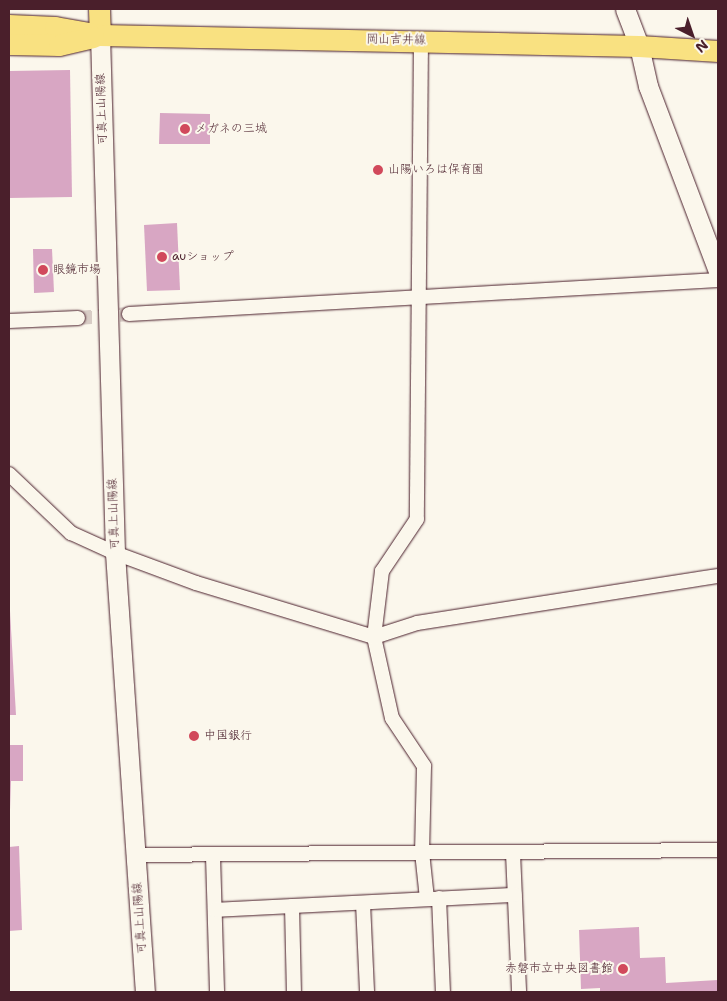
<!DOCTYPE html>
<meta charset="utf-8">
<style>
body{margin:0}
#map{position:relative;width:727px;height:1001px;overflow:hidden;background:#fbf7ec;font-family:"Shantell Sans","Klee One",sans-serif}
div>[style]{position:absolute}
.building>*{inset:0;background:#d8a6c3}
.street-tunnel>*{height:14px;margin-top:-7px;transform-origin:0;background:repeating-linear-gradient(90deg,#d8ccc5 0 14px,transparent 0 21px)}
.roads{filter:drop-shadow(0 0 1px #4a1f2b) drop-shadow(0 0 1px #4a1f2b)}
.street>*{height:14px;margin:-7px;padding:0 7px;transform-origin:7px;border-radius:7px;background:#fbf7ec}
.secondary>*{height:19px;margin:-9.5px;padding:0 9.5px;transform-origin:9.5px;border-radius:9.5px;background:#fbf7ec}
.primary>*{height:21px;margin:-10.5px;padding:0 10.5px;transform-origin:10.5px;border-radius:10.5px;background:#f9e181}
.dots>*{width:14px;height:14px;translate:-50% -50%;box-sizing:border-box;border:2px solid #fbf7ec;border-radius:50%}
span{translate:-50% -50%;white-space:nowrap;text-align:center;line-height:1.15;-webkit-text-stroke:4px #fbf7ec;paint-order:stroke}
.street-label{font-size:12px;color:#4a1f2b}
.poi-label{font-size:12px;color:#4a1f2b}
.left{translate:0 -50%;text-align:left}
.right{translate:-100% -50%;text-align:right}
.frame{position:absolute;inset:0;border:10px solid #4a1f2b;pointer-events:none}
.north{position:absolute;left:667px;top:10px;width:50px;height:50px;-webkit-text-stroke:4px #fbf7ec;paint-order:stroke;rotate:139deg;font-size:14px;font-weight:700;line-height:20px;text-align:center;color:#4a1f2b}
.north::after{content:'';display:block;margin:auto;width:18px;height:22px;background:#4a1f2b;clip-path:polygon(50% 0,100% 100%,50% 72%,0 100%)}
</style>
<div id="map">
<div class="building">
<i style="clip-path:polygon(70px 70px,72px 197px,9px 198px,9px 71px)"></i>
<i style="clip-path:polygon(160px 113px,210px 114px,210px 144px,159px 144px)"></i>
<i style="clip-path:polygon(177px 223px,180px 290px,147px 291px,144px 225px)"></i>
<i style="clip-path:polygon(33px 249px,52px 249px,54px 292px,34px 293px)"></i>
<i style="clip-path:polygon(9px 594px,16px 715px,9px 715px)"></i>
<i style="clip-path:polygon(9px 745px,23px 745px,23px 781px,11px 781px,9px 840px)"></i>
<i style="clip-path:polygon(19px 846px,22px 930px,9px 931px,9px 847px)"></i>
<i style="clip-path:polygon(639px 927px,640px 958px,665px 957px,666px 983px,718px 980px,718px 992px,600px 992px,600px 988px,581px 989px,579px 930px)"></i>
</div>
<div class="street-tunnel">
<i style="left:78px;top:318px;width:51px;rotate:-4.5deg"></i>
</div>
<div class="roads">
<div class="street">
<i style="left:421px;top:40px;width:479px;rotate:90.5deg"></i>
<i style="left:417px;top:519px;width:63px;rotate:123.9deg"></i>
<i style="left:382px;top:571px;width:66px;rotate:96.9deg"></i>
<i style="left:374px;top:637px;width:83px;rotate:77.5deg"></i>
<i style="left:392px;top:718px;width:58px;rotate:56.3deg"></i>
<i style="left:424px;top:766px;width:86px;rotate:91.3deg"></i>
<i style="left:422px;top:852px;width:47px;rotate:83.9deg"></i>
<i style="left:129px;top:314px;width:590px;rotate:-3.3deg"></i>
<i style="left:9px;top:321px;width:69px;rotate:-2.5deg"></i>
<i style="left:9px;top:474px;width:86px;rotate:43.6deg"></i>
<i style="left:71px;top:533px;width:48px;rotate:24.4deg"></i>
<i style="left:115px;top:553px;width:86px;rotate:20.3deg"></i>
<i style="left:196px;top:583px;width:186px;rotate:16.9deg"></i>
<i style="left:374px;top:637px;width:45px;rotate:-18deg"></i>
<i style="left:417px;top:623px;width:305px;rotate:-8.9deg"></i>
<i style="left:513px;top:853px;width:139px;rotate:87.5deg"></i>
<i style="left:135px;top:855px;width:583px;rotate:-0.49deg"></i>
<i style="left:213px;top:856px;width:136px;rotate:88.3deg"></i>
<i style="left:439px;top:898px;width:94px;rotate:87.6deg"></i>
<i style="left:363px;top:903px;width:89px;rotate:87.4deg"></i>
<i style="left:292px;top:906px;width:86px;rotate:88.7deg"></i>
<i style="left:215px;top:910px;width:300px;rotate:-2.9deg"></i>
</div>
<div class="secondary">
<i style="left:625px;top:9px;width:40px;rotate:69deg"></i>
<i style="left:639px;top:46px;width:41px;rotate:77.3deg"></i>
<i style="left:648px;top:86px;width:198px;rotate:69.3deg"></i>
<i style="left:100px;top:35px;width:518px;rotate:88.34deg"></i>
<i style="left:115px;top:553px;width:440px;rotate:86.1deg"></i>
</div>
<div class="primary">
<i style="left:99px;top:9px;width:26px;rotate:88deg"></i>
<i style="left:9px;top:25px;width:46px;rotate:2.5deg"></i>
<i style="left:55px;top:27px;width:46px;rotate:10.1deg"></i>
<i style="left:100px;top:35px;width:539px;rotate:1.17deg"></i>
<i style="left:639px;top:46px;width:79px;rotate:3.6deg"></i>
<i style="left:9px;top:44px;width:50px;rotate:1.1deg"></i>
<i style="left:59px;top:45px;width:35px;rotate:-13deg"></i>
</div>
</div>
<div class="dots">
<i style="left:185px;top:129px;background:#d1495b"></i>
<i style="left:378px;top:170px;background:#d1495b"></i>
<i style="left:162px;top:257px;background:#d1495b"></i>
<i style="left:43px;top:270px;background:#d1495b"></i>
<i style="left:194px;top:736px;background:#d1495b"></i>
<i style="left:623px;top:969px;background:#d1495b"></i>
</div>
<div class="street-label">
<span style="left:396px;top:40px;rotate:1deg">岡山吉井線</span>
<span style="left:102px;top:109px;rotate:-92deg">可真上山陽線</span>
<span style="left:114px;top:514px;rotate:-92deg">可真上山陽線</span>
<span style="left:140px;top:918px;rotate:-94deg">可真上山陽線</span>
</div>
<div class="poi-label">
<span class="left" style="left:195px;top:129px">メガネの三城</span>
<span class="left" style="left:388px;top:170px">山陽いろは保育園</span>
<span class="left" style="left:172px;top:257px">auショップ</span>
<span class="left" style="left:53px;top:270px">眼鏡市場</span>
<span class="left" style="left:204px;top:736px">中国銀行</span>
<span class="right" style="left:613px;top:969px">赤磐市立中央図書館</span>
</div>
<div class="frame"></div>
<div class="north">N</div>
</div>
